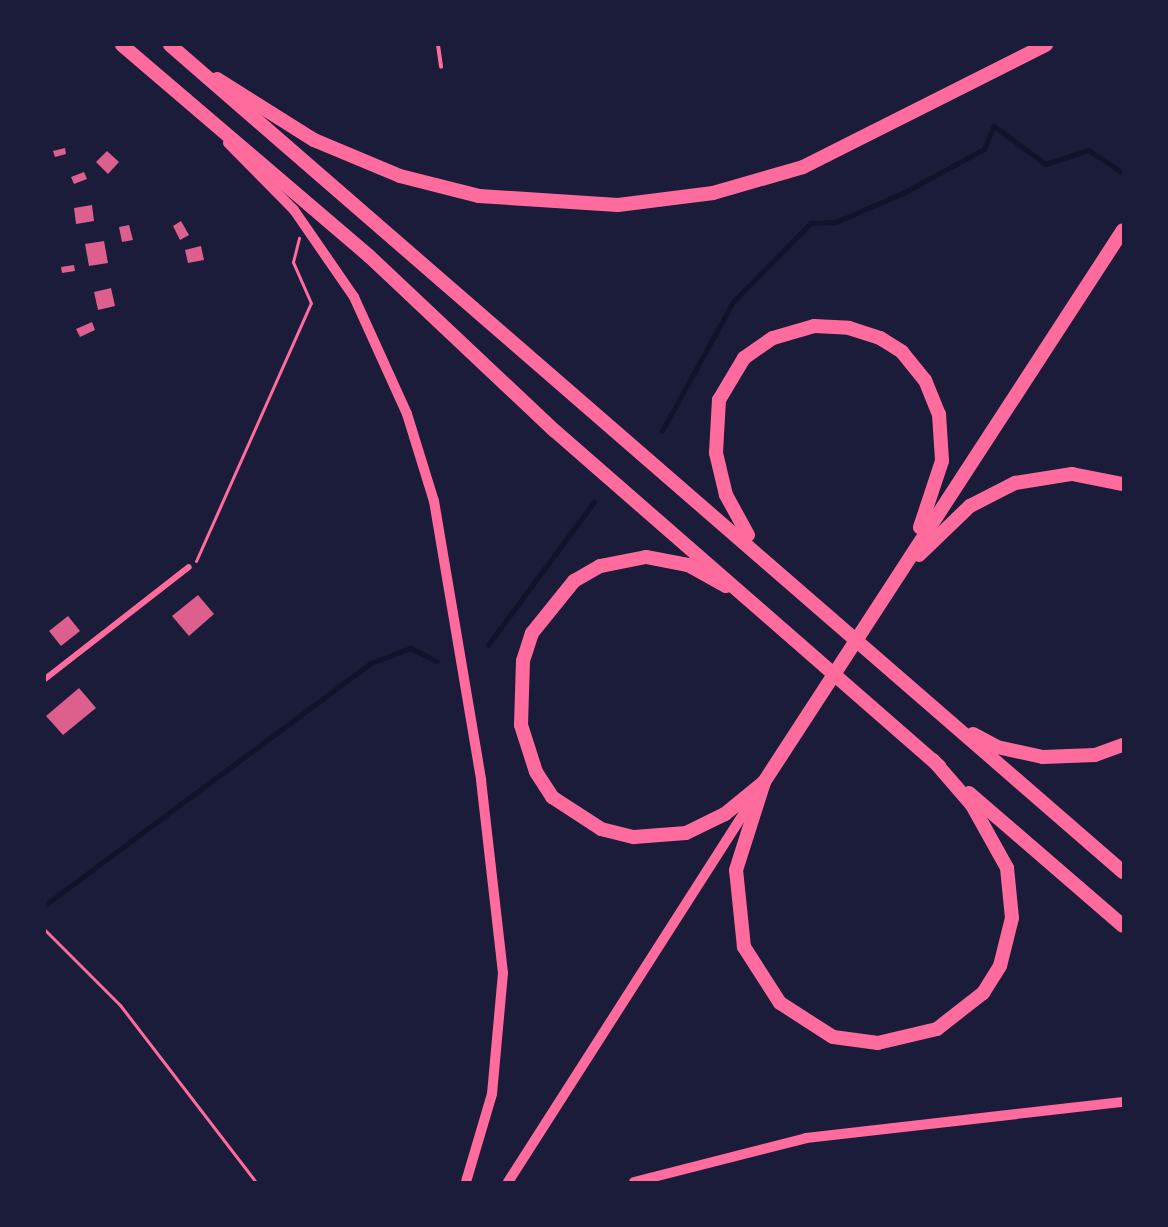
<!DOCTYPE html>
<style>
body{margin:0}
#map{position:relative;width:1168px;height:1227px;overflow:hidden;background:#1b1b3a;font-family:"Source Sans 3",sans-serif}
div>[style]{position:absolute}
.stream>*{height:4.5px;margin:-2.25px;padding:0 2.25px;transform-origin:2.25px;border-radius:2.25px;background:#12122b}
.building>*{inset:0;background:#dd5f8e}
.path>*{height:3px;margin:-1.5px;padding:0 1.5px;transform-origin:1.5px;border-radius:1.5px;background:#ff6b9d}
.service>*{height:4px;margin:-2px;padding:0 2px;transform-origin:2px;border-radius:2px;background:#ff6b9d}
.minor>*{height:6px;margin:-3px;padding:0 3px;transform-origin:3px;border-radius:3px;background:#ff6b9d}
.secondary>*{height:10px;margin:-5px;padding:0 5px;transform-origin:5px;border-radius:5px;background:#ff6b9d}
.trunk>*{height:14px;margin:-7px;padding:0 7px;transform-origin:7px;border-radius:7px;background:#ff6b9d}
span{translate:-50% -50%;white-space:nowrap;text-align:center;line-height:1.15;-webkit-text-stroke:6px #1b1b3a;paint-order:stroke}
.frame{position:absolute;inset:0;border:46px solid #1b1b3a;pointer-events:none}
</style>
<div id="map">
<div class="stream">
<i style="left:662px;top:431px;width:147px;rotate:-61.2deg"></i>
<i style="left:733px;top:302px;width:111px;rotate:-45.4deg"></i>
<i style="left:811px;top:223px;width:25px;rotate:-2deg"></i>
<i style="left:836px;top:222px;width:73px;rotate:-23.4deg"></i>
<i style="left:903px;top:193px;width:92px;rotate:-28.5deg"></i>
<i style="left:984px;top:149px;width:25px;rotate:-67deg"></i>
<i style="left:994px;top:126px;width:64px;rotate:36.2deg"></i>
<i style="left:1046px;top:164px;width:45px;rotate:-18deg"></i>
<i style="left:1089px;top:150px;width:41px;rotate:34.1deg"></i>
<i style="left:488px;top:645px;width:178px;rotate:-53.5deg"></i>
<i style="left:45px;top:905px;width:406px;rotate:-36.6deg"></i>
<i style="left:371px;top:663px;width:43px;rotate:-20.6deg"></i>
<i style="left:411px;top:648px;width:29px;rotate:27deg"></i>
</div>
<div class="building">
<i style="clip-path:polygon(65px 148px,66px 154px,55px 157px,53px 151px)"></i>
<i style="clip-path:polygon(107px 151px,119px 162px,108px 174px,96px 162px)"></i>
<i style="clip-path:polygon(84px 172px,87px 179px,74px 184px,71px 177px)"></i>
<i style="clip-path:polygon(92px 205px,94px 221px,76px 224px,74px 208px)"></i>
<i style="clip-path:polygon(181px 221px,189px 235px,180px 240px,173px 226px)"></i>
<i style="clip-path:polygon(129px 225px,133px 240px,122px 242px,119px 227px)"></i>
<i style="clip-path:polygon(104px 241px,108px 263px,89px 266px,85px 244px)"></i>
<i style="clip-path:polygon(201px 246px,204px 260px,188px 263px,185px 250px)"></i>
<i style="clip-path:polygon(74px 265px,75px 271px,62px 273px,61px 267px)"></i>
<i style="clip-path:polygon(111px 288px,115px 306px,98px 310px,94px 292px)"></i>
<i style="clip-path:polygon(92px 322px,95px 330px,80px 337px,76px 329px)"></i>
<i style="clip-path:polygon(198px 595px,214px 614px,189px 636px,172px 616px)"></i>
<i style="clip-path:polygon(68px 616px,80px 631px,61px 646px,49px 631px)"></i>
<i style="clip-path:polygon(79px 688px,96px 708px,63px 735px,46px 716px)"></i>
</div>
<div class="path">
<i style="left:196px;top:561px;width:282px;rotate:-66deg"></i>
<i style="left:311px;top:303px;width:45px;rotate:-113.7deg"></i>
<i style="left:293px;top:262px;width:25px;rotate:-76deg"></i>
<i style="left:45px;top:930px;width:106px;rotate:45deg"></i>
<i style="left:120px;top:1005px;width:223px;rotate:52.5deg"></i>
</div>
<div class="service">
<i style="left:438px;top:45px;width:22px;rotate:82deg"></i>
</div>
<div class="minor">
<i style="left:45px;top:679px;width:182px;rotate:-37.9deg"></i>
</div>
<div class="secondary">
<i style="left:228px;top:143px;width:94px;rotate:45.4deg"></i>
<i style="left:294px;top:210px;width:106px;rotate:55.4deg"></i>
<i style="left:354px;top:297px;width:128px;rotate:65.6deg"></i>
<i style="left:407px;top:414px;width:91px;rotate:72.8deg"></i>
<i style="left:434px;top:501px;width:283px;rotate:80.4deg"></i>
<i style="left:481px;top:780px;width:194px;rotate:83.5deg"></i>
<i style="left:503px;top:973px;width:121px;rotate:95.2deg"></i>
<i style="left:492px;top:1094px;width:92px;rotate:106.5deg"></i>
<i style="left:508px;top:1182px;width:462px;rotate:-57.4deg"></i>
<i style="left:634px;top:1182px;width:178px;rotate:-14.3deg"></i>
<i style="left:806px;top:1138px;width:319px;rotate:-6.5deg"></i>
</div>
<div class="trunk">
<i style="left:122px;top:45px;width:325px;rotate:40.5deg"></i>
<i style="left:369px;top:256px;width:255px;rotate:43.3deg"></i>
<i style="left:555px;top:431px;width:510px;rotate:41.1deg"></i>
<i style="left:170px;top:45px;width:1262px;rotate:40.95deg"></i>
<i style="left:217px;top:79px;width:115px;rotate:32.2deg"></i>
<i style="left:314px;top:140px;width:93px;rotate:22.7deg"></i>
<i style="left:400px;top:176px;width:81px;rotate:14.2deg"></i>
<i style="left:479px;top:196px;width:139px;rotate:3.7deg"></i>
<i style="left:618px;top:205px;width:96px;rotate:-7.2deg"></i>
<i style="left:713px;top:193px;width:94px;rotate:-16.1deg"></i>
<i style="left:803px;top:167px;width:272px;rotate:-26.7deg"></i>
<i style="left:748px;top:535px;width:46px;rotate:-118.8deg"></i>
<i style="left:726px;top:495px;width:43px;rotate:-103.4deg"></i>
<i style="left:716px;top:453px;width:53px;rotate:-86.8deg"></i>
<i style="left:719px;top:400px;width:49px;rotate:-59.2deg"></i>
<i style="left:744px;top:358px;width:35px;rotate:-35deg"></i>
<i style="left:773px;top:338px;width:43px;rotate:-16.3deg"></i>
<i style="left:814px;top:326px;width:35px;rotate:3deg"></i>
<i style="left:849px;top:328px;width:33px;rotate:18deg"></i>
<i style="left:880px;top:338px;width:26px;rotate:32deg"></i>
<i style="left:902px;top:352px;width:36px;rotate:51deg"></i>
<i style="left:925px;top:380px;width:37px;rotate:68deg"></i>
<i style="left:939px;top:414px;width:47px;rotate:86.3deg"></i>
<i style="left:942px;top:461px;width:70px;rotate:108.4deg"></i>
<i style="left:919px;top:555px;width:71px;rotate:-43.9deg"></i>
<i style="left:970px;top:506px;width:51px;rotate:-27.1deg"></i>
<i style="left:1015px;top:483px;width:58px;rotate:-9deg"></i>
<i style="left:1072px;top:474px;width:52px;rotate:11.1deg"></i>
<i style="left:726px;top:586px;width:43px;rotate:-151.1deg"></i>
<i style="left:688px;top:565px;width:43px;rotate:-169.2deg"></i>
<i style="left:646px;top:557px;width:47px;rotate:168.9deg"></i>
<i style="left:600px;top:566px;width:30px;rotate:150deg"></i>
<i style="left:574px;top:581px;width:67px;rotate:128.9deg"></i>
<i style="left:532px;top:633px;width:29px;rotate:108deg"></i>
<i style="left:523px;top:661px;width:64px;rotate:91.8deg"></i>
<i style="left:521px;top:725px;width:49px;rotate:72.3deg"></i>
<i style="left:536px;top:772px;width:30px;rotate:57deg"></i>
<i style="left:552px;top:797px;width:59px;rotate:33.1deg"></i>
<i style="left:601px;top:829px;width:34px;rotate:14deg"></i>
<i style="left:634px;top:837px;width:52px;rotate:-4.4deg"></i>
<i style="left:686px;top:833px;width:43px;rotate:-26deg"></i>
<i style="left:725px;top:814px;width:49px;rotate:-39.2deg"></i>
<i style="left:973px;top:734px;width:27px;rotate:28deg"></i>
<i style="left:997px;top:747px;width:47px;rotate:12.3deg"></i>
<i style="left:1043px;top:757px;width:52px;rotate:-2.2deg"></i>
<i style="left:1095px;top:755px;width:30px;rotate:-20deg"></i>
<i style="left:933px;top:760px;width:60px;rotate:49.1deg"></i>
<i style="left:972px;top:805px;width:72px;rotate:60.9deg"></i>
<i style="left:1007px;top:868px;width:50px;rotate:84.3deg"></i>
<i style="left:1012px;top:918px;width:49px;rotate:104deg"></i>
<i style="left:1000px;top:966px;width:32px;rotate:122deg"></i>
<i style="left:983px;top:993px;width:58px;rotate:142deg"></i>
<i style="left:937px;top:1029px;width:61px;rotate:166.7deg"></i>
<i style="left:878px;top:1043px;width:45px;rotate:-172.4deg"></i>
<i style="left:833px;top:1037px;width:63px;rotate:-147.3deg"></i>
<i style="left:780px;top:1003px;width:67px;rotate:-122.7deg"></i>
<i style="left:744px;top:947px;width:77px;rotate:-95.9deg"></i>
<i style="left:736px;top:870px;width:92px;rotate:-72.3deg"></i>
<i style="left:764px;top:782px;width:658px;rotate:-56.96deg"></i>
<i style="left:969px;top:793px;width:203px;rotate:40.8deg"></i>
</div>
<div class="frame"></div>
</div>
